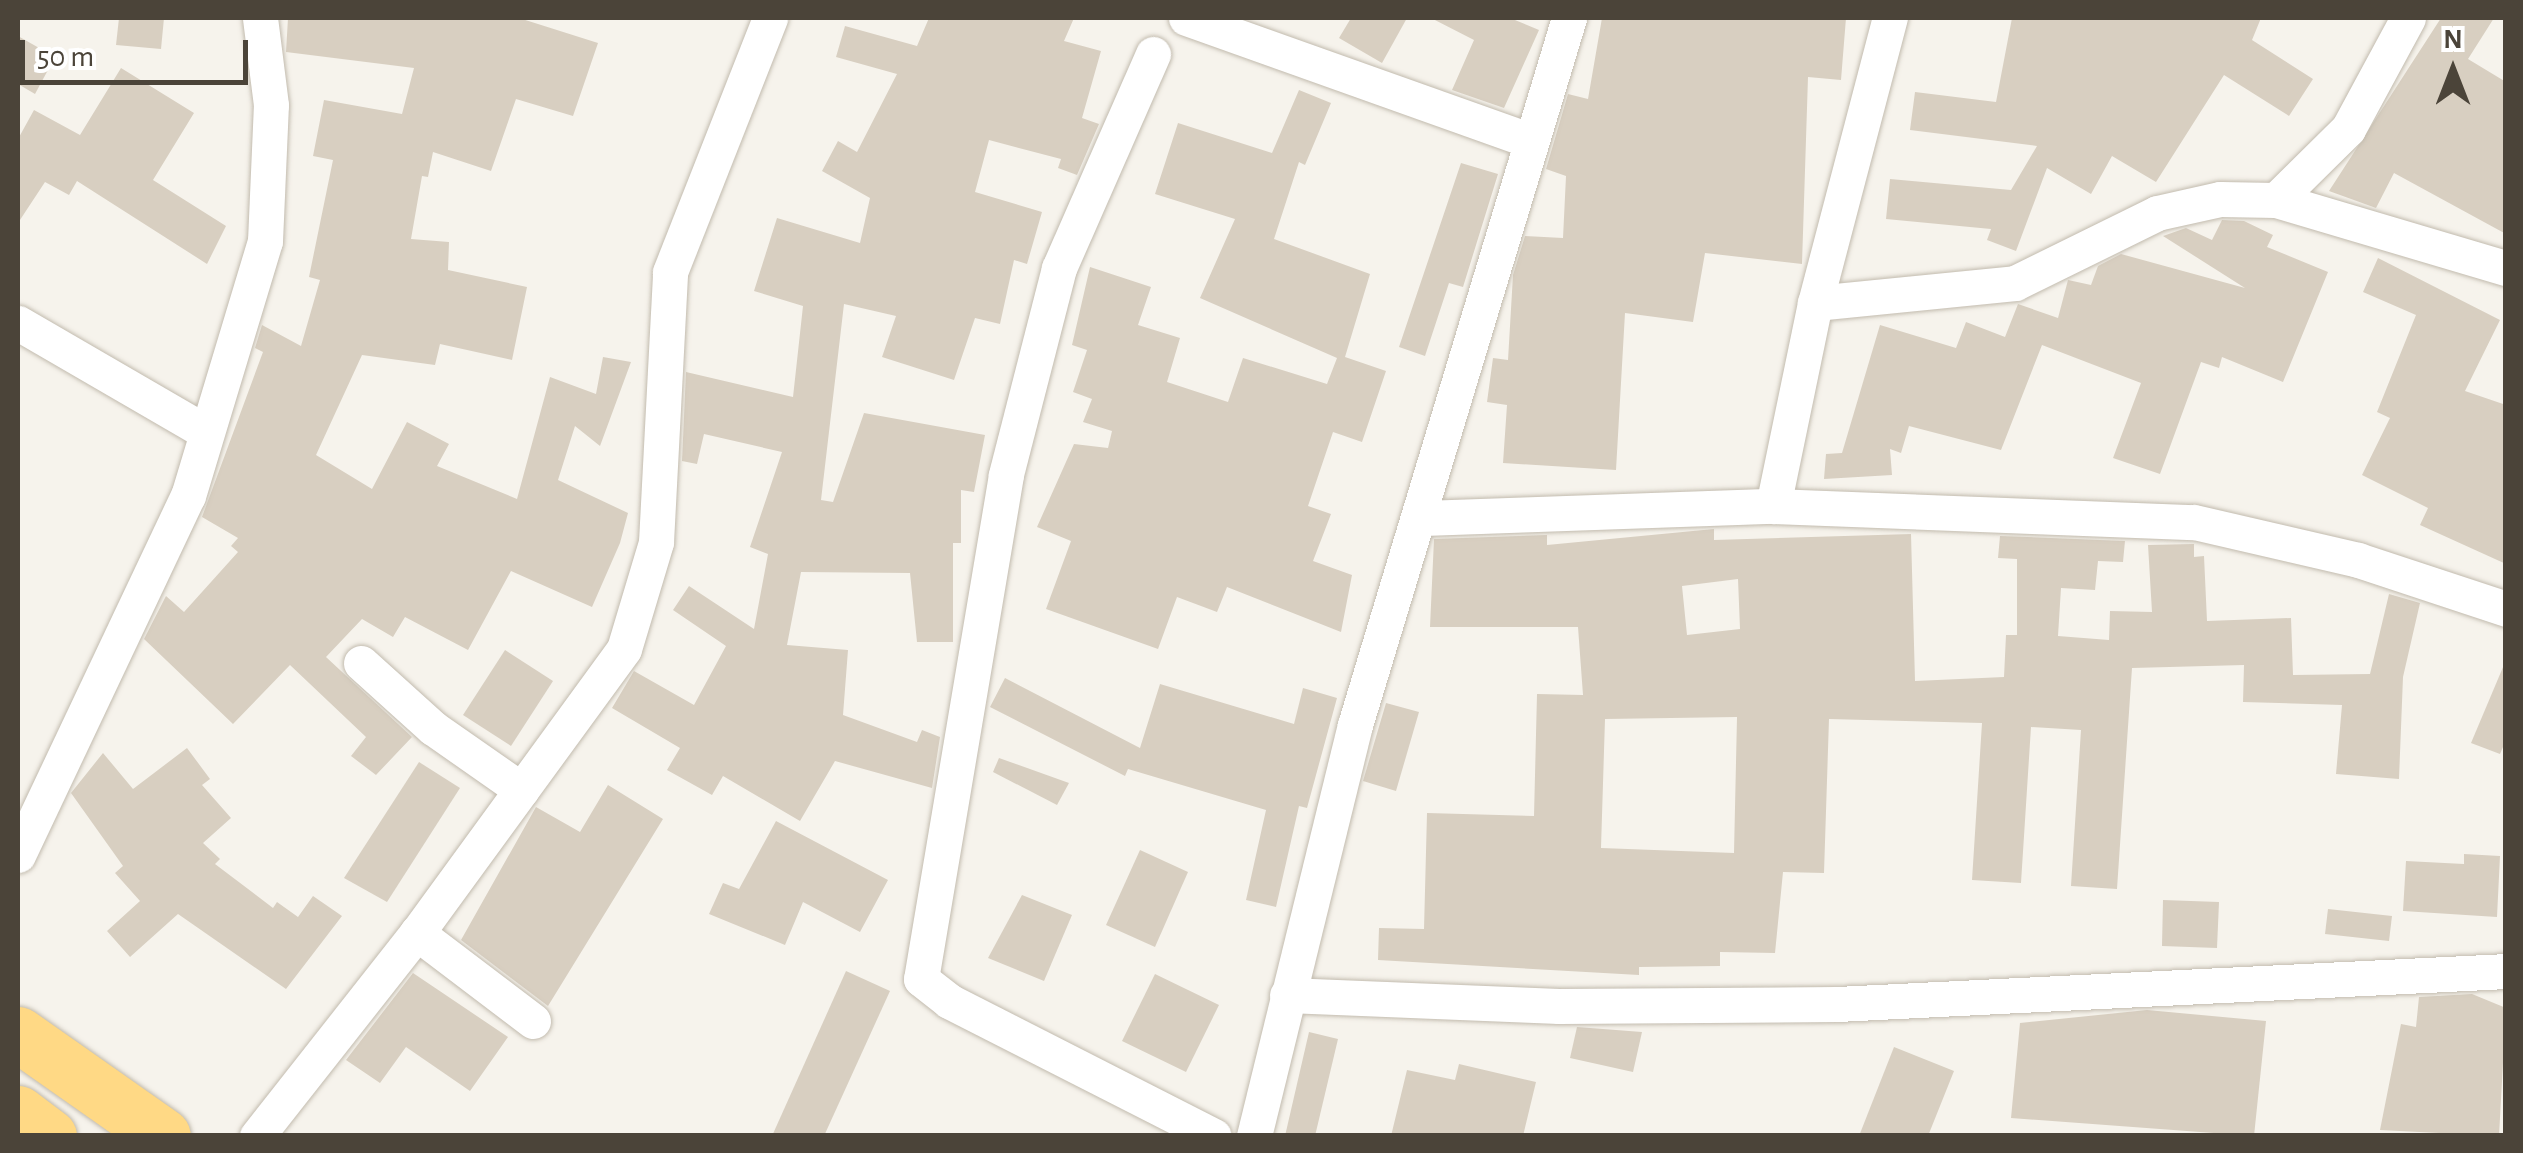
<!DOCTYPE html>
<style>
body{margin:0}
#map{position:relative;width:2523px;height:1153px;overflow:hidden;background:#f6f3ec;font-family:"Alegreya Sans",sans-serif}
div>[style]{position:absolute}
.building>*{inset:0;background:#d8cfc1}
.roads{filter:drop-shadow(0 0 2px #c2bbae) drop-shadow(0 0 2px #c2bbae)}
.minor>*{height:35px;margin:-17.5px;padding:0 17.5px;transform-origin:17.5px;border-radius:17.5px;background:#fff}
.trunk>*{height:55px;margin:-27.5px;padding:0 27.5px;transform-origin:27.5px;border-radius:27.5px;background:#ffd985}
span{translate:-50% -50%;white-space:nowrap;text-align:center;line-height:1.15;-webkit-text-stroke:8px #fff;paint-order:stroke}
.frame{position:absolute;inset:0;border:20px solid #4b4439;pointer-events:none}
.north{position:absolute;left:2403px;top:20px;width:100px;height:100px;-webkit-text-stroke:8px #fff;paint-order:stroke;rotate:0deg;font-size:28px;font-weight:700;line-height:40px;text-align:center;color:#4b4439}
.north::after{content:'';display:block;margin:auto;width:35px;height:45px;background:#4b4439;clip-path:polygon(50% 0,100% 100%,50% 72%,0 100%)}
.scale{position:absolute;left:20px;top:40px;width:228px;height:45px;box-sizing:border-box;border:5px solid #4b4439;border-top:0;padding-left:12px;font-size:30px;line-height:35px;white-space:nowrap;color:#4b4439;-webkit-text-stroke:8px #fff;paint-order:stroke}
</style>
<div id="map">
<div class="building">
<i style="clip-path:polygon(119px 18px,164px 18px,161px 49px,116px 45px)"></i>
<i style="clip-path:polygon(288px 18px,519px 18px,598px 43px,573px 116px,516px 99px,491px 171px,433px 152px,428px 177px,422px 176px,411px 239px,449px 242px,448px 270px,527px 287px,512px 360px,440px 344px,435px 365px,362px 355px,316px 455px,372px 489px,407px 422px,449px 444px,437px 466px,517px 499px,550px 377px,596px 394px,603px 357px,631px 362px,600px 446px,575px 426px,558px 480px,628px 513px,620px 543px,592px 607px,511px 571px,468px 650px,405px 617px,393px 637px,362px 619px,326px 657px,412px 737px,376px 775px,351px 756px,366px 737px,290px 665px,233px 724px,144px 639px,166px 596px,184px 612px,238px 552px,231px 546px,238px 538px,202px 517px,263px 352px,255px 348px,262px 325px,301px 346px,320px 280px,309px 277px,333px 160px,313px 156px,324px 100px,402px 114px,414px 68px,286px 52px)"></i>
<i style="clip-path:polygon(929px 18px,1074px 18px,1064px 41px,1101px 51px,1082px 118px,1099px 124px,1077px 175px,1058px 168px,1061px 159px,989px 140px,975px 192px,1042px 212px,1027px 264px,1014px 260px,1000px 324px,975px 318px,954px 380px,882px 357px,896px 316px,844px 304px,821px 500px,833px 502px,864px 413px,985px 435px,974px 492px,961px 490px,961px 543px,953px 543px,953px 642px,917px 642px,910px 573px,801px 572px,787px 645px,848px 650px,843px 715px,917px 742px,922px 730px,940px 737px,932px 788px,835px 761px,800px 821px,723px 776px,712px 795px,667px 770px,680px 748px,612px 708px,634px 671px,694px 705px,726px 646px,673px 610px,689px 586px,754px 629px,768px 554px,750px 547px,782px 452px,704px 434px,697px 464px,682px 461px,686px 372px,793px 397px,803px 306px,754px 291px,777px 218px,860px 243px,870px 198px,822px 171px,838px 141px,857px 152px,897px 74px,836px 57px,845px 26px,917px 46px)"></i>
<i style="clip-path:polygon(1351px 18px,1407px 18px,1382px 63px,1339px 38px)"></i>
<i style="clip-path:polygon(1431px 18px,1510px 18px,1539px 30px,1504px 108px,1452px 90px,1474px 40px)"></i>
<i style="clip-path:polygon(1602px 18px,1846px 18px,1841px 80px,1808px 77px,1802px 264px,1705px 253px,1693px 322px,1625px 313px,1616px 470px,1503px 463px,1507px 405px,1487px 402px,1493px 358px,1508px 360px,1513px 275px,1525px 236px,1563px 238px,1566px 176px,1546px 169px,1568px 94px,1588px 99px)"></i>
<i style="clip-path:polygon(2012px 18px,2261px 18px,2252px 40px,2313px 79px,2289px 116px,2224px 75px,2156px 182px,2112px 156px,2091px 194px,2047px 168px,2016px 251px,1987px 240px,1991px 229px,1886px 219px,1890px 179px,2011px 190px,2037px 146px,1910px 130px,1915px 92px,1996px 102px)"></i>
<i style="clip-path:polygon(2441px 18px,2494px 18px,2468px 59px,2506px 82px,2506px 234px,2394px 173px,2376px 208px,2329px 191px)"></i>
<i style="clip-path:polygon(18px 36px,55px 57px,35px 94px,18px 84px)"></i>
<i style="clip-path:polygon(121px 68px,194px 113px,153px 180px,226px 226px,207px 264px,77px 181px,69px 195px,45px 182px,18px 223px,18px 139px,34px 110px,80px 135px)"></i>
<i style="clip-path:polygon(1299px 90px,1331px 103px,1305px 165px,1299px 162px,1274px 239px,1370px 274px,1345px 357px,1386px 371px,1362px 442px,1333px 432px,1308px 506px,1331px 514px,1313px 561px,1352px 575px,1341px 632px,1227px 587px,1217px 612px,1177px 597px,1158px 649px,1046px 609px,1071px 541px,1037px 527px,1074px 444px,1108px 448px,1112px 431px,1083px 422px,1092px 399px,1073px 392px,1087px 350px,1072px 345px,1090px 267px,1151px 287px,1138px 325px,1180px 338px,1167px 382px,1228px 402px,1243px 358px,1327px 384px,1337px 358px,1200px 298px,1235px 219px,1155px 194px,1178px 123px,1272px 153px)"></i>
<i style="clip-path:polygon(1461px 163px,1498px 174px,1463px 287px,1449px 283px,1425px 356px,1399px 347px)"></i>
<i style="clip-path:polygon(2222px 220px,2244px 221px,2273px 235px,2267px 247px,2328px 272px,2283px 382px,2222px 357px,2219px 368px,2201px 362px,2160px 474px,2113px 458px,2141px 383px,2042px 345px,2001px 450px,1909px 426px,1901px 453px,1890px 449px,1892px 475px,1824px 479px,1826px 454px,1842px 453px,1880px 325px,1956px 348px,1966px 322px,2005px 337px,2018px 304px,2058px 318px,2068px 280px,2091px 285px,2098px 266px,2121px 254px,2245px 288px,2163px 236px,2186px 228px,2212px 240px)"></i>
<i style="clip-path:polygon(2378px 258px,2500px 320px,2465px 391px,2506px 405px,2506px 564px,2420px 525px,2428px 508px,2362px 475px,2390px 418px,2377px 412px,2416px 315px,2363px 292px)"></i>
<i style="clip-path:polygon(evenodd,1714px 529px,1714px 540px,1911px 534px,1915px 681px,2004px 677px,2006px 635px,2017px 635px,2017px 559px,1998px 558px,2000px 536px,2125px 541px,2123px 562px,2098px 561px,2095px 590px,2061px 588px,2058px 636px,2109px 640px,2110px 611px,2152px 612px,2148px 545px,2194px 544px,2194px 557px,2204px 556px,2207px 621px,2291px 618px,2293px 675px,2370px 674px,2389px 594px,2420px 603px,2403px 677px,2399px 779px,2336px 774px,2342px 705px,2243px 702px,2244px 665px,2132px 668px,2117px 889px,2071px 886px,2081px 730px,2031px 727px,2021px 883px,1972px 880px,1982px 723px,1829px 719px,1824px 873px,1783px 872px,1775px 953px,1720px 952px,1720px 966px,1639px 967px,1639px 975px,1378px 960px,1379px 928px,1424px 929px,1427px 813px,1534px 816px,1537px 694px,1583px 695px,1578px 627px,1430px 627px,1434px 539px,1547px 535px,1547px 545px,1714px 529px,1738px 579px,1740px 629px,1687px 635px,1682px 586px,1738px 579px,1714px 529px,1737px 717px,1734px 853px,1601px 848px,1605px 719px,1737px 717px)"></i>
<i style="clip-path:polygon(505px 650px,553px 681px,511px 746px,463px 715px)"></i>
<i style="clip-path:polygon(2506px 660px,2506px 740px,2500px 754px,2471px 743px)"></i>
<i style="clip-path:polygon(1005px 678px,1140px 748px,1160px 684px,1294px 724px,1303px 688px,1337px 698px,1307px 808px,1299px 806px,1276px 907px,1246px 900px,1266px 810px,1128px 769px,1125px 776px,990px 707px)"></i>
<i style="clip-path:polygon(1386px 703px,1419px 712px,1396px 791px,1363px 781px)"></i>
<i style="clip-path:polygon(187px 748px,210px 779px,202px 785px,231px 818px,203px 843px,220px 859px,215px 864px,273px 908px,277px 902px,298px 917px,313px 896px,342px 916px,286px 989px,178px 914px,130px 957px,107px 931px,140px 901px,115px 873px,123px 866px,71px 793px,103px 753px,133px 789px)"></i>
<i style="clip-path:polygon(999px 758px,1069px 783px,1057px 805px,993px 772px)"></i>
<i style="clip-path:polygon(419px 762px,460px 788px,387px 902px,344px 878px)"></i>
<i style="clip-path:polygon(608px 785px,663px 819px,548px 1006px,461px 940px,536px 807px,580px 832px)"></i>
<i style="clip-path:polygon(776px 821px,888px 880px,860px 932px,803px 902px,785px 945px,709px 914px,723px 883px,739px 889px)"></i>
<i style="clip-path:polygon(1140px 850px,1188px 872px,1155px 947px,1106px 925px)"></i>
<i style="clip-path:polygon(2464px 854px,2500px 856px,2497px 917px,2403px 911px,2406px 861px,2464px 864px)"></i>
<i style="clip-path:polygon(1022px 895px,1072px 915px,1044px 981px,988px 958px)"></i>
<i style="clip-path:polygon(2163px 900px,2219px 902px,2217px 948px,2162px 946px)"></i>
<i style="clip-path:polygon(2328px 909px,2392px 916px,2389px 941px,2325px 934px)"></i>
<i style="clip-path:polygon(846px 971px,890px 991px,824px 1136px,772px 1136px)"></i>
<i style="clip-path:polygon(413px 973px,508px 1037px,470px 1091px,406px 1047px,380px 1083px,346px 1060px)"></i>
<i style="clip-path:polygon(1155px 974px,1219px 1005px,1186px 1072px,1122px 1041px)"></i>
<i style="clip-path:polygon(2472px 994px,2506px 1008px,2499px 1136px,2380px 1130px,2401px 1024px,2416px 1027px,2419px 997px)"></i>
<i style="clip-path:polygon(2147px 1010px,2266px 1021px,2254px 1136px,2011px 1118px,2020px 1023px)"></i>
<i style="clip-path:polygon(1577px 1027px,1642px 1032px,1633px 1072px,1570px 1058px)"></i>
<i style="clip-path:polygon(1309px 1032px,1338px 1039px,1315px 1136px,1285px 1136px)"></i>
<i style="clip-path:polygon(1894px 1047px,1954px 1071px,1928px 1136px,1859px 1136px)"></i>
<i style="clip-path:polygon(1459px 1064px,1536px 1082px,1523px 1136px,1391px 1136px,1407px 1070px,1455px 1080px)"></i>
</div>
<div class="roads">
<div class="minor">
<i style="left:1186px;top:18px;width:364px;rotate:19.6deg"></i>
<i style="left:1153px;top:54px;width:234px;rotate:113.7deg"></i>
<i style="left:1059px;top:268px;width:214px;rotate:104.4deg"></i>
<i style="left:1006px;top:475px;width:511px;rotate:99.57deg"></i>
<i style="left:921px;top:979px;width:36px;rotate:38deg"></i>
<i style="left:949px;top:1001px;width:297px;rotate:27deg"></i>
<i style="left:2276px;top:200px;width:101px;rotate:-44.6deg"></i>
<i style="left:2348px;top:129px;width:126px;rotate:-61.6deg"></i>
<i style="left:1815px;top:303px;width:201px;rotate:-5.7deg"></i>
<i style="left:2015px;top:283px;width:158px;rotate:-26.2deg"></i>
<i style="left:2157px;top:213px;width:65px;rotate:-12.5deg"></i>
<i style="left:2220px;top:199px;width:56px;rotate:1deg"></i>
<i style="left:2276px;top:200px;width:240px;rotate:16.5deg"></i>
<i style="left:18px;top:323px;width:215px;rotate:30.1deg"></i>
<i style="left:1773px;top:506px;width:207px;rotate:-78.3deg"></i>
<i style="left:1815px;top:303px;width:295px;rotate:-75.3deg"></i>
<i style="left:1423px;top:518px;width:350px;rotate:-2deg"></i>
<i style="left:1773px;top:506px;width:421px;rotate:2.2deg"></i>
<i style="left:2194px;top:522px;width:168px;rotate:13deg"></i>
<i style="left:2358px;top:560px;width:156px;rotate:18.3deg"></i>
<i style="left:361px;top:663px;width:97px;rotate:42.1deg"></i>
<i style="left:433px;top:728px;width:108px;rotate:34.9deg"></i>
<i style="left:18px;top:855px;width:397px;rotate:-64.7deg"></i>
<i style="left:188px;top:496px;width:266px;rotate:-73.2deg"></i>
<i style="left:265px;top:241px;width:136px;rotate:-87.5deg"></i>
<i style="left:271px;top:105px;width:88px;rotate:-97.2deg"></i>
<i style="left:1287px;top:995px;width:272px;rotate:2.3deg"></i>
<i style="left:1559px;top:1006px;width:278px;rotate:-0.4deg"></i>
<i style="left:1837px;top:1004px;width:670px;rotate:-2.82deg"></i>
<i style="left:533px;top:1021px;width:146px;rotate:-142.8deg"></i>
<i style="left:417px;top:933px;width:351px;rotate:-53.9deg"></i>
<i style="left:624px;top:649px;width:112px;rotate:-73.3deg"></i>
<i style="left:656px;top:542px;width:270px;rotate:-87deg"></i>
<i style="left:670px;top:272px;width:273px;rotate:-68.5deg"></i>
<i style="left:257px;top:1136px;width:258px;rotate:-51.8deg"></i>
<i style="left:1254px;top:1136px;width:423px;rotate:-76.2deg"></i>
<i style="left:1355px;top:725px;width:739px;rotate:-73.16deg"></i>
</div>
<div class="trunk">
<i style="left:18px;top:1034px;width:177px;rotate:35.1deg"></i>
<i style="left:18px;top:1113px;width:39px;rotate:37deg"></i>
</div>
</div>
<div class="frame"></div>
<div class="north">N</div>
<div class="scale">50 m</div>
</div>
